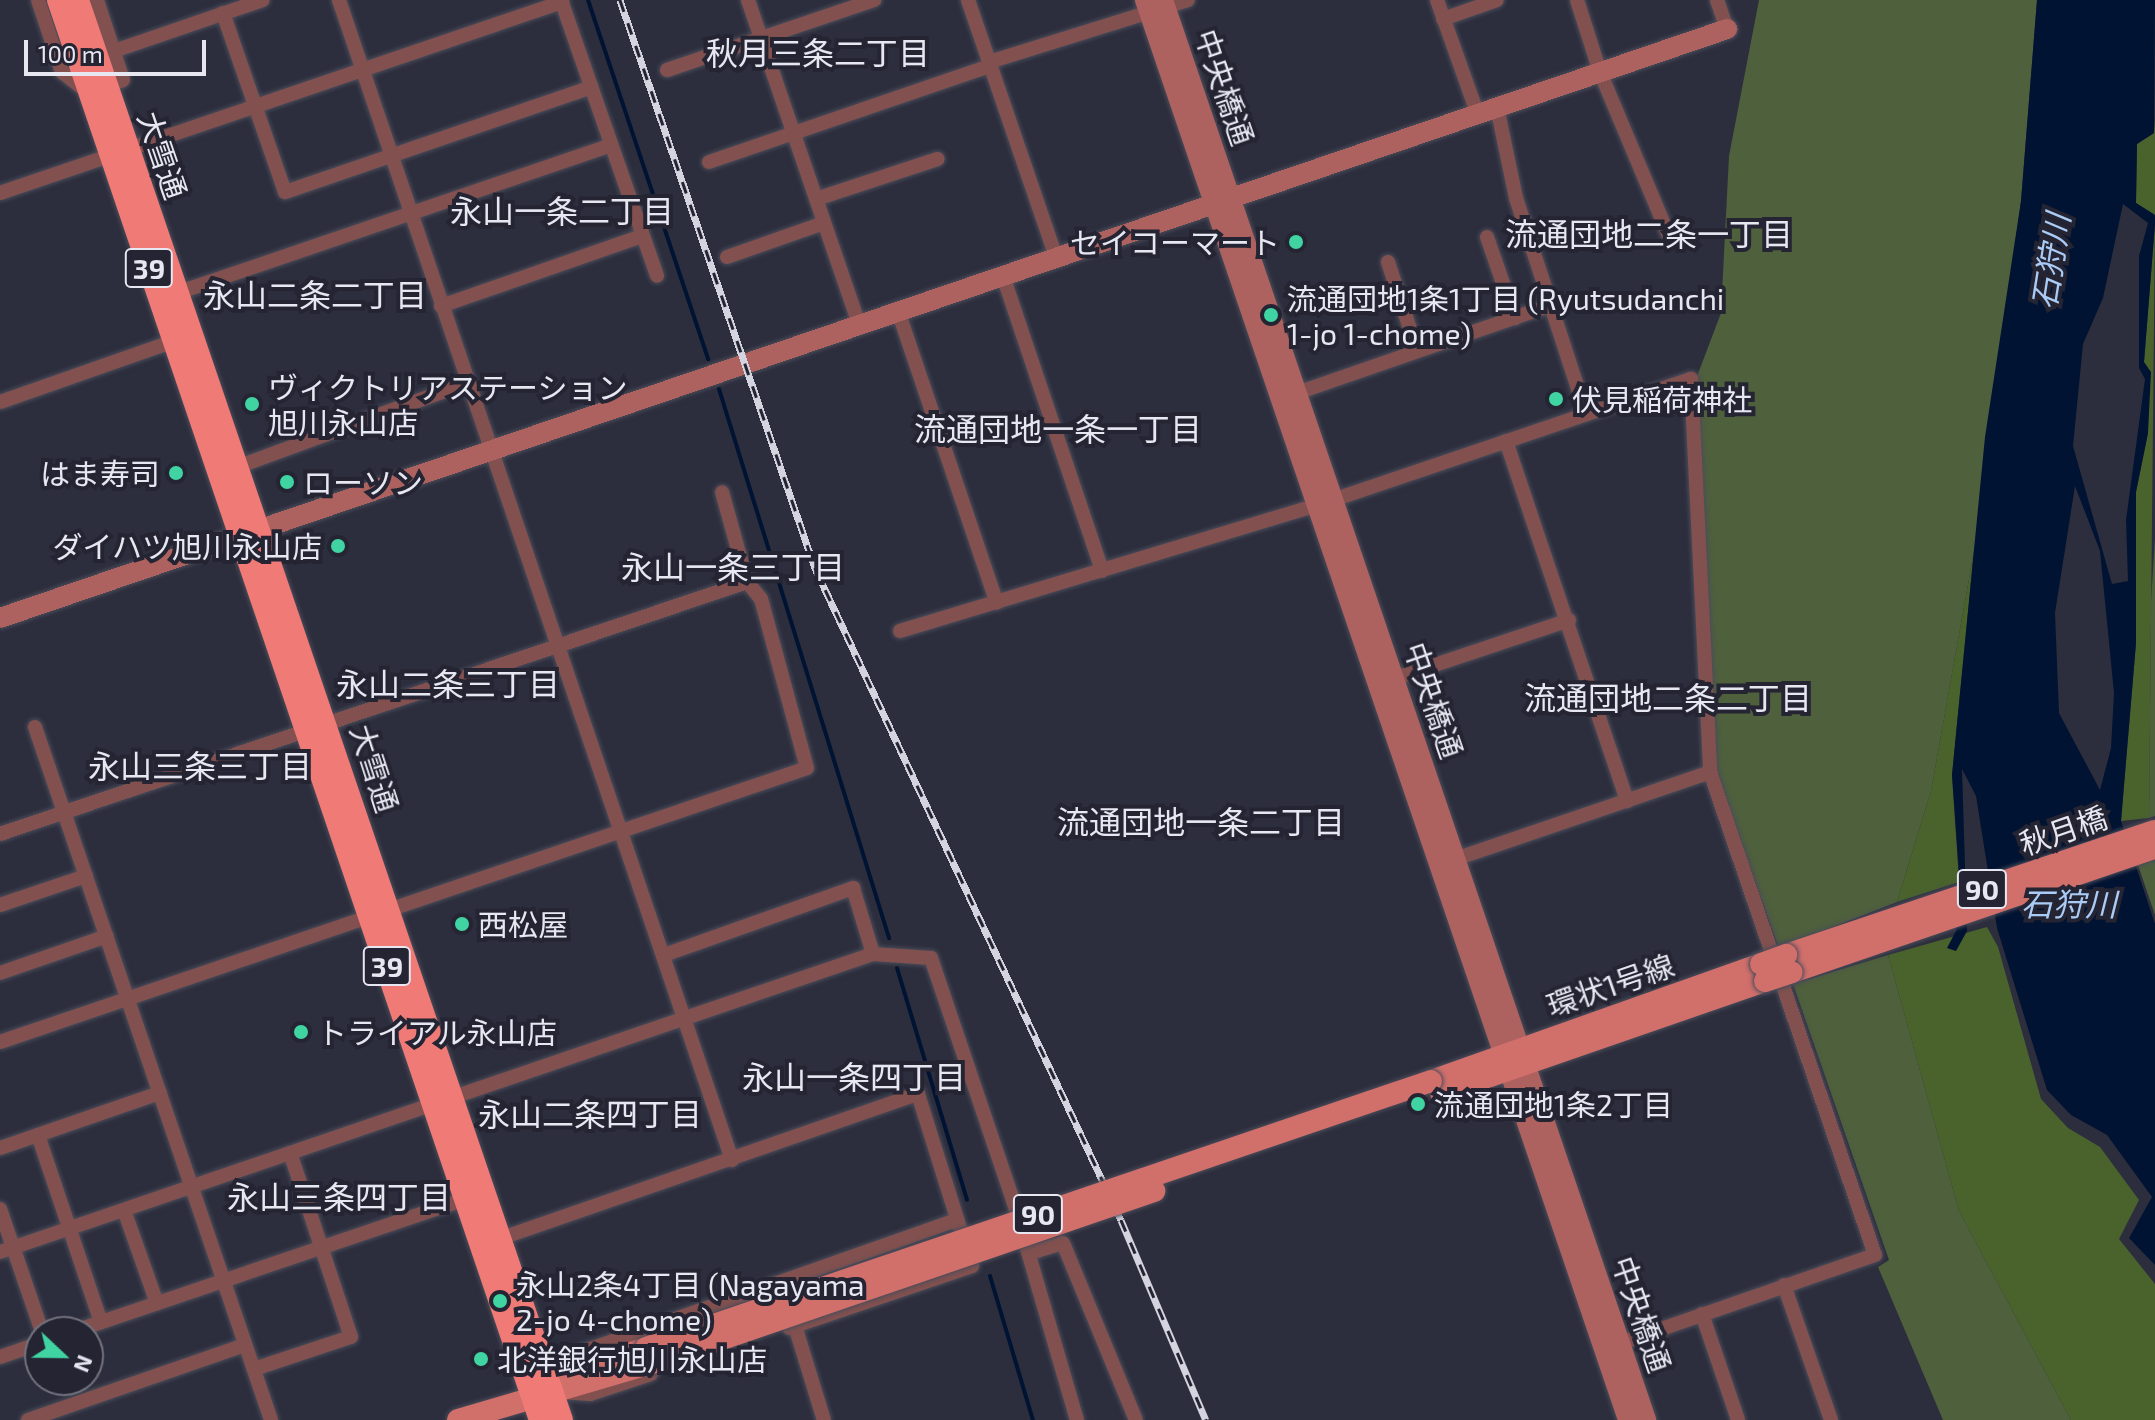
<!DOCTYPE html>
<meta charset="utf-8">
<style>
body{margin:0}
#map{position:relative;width:2155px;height:1420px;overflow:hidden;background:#2d2e3d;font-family:"Exo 2","Noto Sans JP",sans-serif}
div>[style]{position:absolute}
.green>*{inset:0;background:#4f603d}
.forest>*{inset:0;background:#4a632d}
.water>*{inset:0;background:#001332}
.stream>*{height:4px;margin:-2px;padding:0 2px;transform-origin:2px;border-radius:2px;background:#001332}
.roads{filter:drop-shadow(0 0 2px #4b4c5a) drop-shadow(0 0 2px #4b4c5a)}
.street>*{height:14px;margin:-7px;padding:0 7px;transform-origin:7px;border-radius:7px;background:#82514f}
.secondary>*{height:20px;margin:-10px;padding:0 10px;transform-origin:10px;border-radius:10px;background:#ae625f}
.primary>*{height:22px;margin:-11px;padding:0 11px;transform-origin:11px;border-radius:11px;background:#d16f6b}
.highway>*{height:24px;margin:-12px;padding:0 12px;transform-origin:12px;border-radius:12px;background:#f07a76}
.rail>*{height:7px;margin-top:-3.5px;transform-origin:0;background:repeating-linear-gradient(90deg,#242433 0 12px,#d3d4df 0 24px);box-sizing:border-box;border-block:2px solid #d3d4df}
.bridges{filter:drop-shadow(0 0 2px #4b4c5a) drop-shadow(0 0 2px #4b4c5a)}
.primary-bridge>*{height:22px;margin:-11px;padding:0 11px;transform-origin:11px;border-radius:11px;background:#d16f6b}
.dots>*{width:22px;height:22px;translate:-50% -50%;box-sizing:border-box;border:4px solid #242433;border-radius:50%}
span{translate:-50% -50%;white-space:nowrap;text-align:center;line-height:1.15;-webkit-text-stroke:8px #242433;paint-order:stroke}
.shield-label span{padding:2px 6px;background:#242433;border:2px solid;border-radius:6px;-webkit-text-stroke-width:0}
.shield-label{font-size:28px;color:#e6e7f1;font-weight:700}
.street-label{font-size:30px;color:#e6e7f1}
.poi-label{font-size:30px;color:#e6e7f1}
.right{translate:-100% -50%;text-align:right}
.left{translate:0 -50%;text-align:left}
.neighbourhood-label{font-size:32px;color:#e6e7f1}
.water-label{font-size:32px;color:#aacbf5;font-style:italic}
.north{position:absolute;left:24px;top:1316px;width:80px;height:80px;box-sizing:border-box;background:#242433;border:2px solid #72727f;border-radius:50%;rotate:112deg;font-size:22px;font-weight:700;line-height:32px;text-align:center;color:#e6e7f1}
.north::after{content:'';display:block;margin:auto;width:28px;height:36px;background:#40d4a2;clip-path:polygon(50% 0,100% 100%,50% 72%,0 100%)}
.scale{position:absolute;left:24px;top:40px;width:182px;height:36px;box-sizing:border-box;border:4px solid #e6e7f1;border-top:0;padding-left:10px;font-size:24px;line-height:28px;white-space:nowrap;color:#e6e7f1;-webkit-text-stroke:6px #242433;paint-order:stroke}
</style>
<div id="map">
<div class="green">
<i style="clip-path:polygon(1759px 0,2037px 0,2021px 201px,1974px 551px,1931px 791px,1897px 902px,1779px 948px,1714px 769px,1696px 379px,1721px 313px,1729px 156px)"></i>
<i style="clip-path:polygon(2155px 538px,2155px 816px,2149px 818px,2151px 602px)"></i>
<i style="clip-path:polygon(2155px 860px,2155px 915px,2138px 865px)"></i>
<i style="clip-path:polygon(1888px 955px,1959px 1211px,2071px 1420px,1943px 1420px,1878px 1267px,1889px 1260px,1793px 984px)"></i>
</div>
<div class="forest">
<i style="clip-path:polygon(2155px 119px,2155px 215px,2136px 203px,2137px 144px,2154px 133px)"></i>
<i style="clip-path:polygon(2155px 224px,2149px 818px,2121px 821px,2136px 643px,2136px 492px,2148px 433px,2144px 362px)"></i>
<i style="clip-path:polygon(1974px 551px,1952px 775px,1959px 882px,1897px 902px,1931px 791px)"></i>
<i style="clip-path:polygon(1987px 927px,1998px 947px,2041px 1099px,2068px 1128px,2100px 1147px,2139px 1200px,2119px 1239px,2155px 1284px,2155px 1420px,2071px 1420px,1959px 1211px,1888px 955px)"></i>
</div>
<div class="water">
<i style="clip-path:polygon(evenodd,2037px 0,2155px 0,2154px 133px,2137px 144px,2136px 203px,2155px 215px,2155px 224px,2144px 362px,2151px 372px,2148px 433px,2136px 492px,2136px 643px,2121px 821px,2155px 924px,2155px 1265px,2129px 1238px,2152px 1197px,2107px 1135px,2071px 1115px,2047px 1090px,1997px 928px,1976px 796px,1962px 769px,1967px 931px,1956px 951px,1947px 948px,1956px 931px,1959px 873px,1952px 775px,1985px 437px,2021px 201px,2037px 0,2123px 204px,2148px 223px,2139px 256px,2139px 368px,2145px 379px,2126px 520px,2128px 581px,2112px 584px,2073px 446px,2083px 344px,2103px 298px,2123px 204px,2037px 0,2075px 486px,2100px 551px,2114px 693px,2111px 748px,2100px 790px,2059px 713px,2055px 613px,2075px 486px)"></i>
</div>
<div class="stream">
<i style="left:588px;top:0;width:379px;rotate:71.5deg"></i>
<i style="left:719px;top:389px;width:575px;rotate:72.79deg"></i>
<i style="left:897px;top:968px;width:242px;rotate:73.2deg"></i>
<i style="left:990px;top:1276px;width:150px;rotate:73.4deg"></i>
</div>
<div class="roads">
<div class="street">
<i style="left:38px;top:0;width:76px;rotate:71.6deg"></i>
<i style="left:62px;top:72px;width:34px;rotate:38deg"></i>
<i style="left:89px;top:93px;width:36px;rotate:-21deg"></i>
<i style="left:123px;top:80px;width:84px;rotate:-108deg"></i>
<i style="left:339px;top:0;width:1225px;rotate:71.28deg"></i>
<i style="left:561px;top:0;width:292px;rotate:70.8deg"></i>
<i style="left:748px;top:0;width:343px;rotate:71.1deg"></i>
<i style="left:968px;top:0;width:272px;rotate:71.1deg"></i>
<i style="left:1437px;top:0;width:122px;rotate:70.4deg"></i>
<i style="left:1577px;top:0;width:76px;rotate:72.3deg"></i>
<i style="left:1600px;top:72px;width:178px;rotate:67.2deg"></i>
<i style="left:1717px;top:0;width:31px;rotate:71deg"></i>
<i style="left:223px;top:13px;width:189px;rotate:70.9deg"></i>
<i style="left:285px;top:192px;width:324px;rotate:-18.9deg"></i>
<i style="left:1443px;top:19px;width:57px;rotate:-19.4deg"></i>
<i style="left:114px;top:51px;width:157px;rotate:-18.9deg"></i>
<i style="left:989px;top:62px;width:208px;rotate:-17.3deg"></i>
<i style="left:667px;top:70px;width:219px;rotate:-18.7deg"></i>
<i style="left:1497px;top:107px;width:93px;rotate:78.2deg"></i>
<i style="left:1516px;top:198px;width:227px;rotate:72deg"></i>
<i style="left:709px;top:162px;width:297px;rotate:-18.9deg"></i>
<i style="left:0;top:193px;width:594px;rotate:-18.77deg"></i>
<i style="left:816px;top:199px;width:128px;rotate:-18.2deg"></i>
<i style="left:1487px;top:237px;width:86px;rotate:70.9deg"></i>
<i style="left:727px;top:257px;width:103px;rotate:-19.3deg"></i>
<i style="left:1388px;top:262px;width:93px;rotate:71.8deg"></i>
<i style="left:1003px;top:276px;width:311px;rotate:71.4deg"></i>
<i style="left:171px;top:295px;width:465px;rotate:-18.8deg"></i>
<i style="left:441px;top:306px;width:213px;rotate:-19.2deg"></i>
<i style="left:898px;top:311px;width:308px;rotate:71.3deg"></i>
<i style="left:1291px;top:395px;width:275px;rotate:-19.1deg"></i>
<i style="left:0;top:402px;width:184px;rotate:-19.3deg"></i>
<i style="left:1506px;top:441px;width:380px;rotate:71.4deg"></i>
<i style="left:237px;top:467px;width:245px;rotate:-20.1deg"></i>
<i style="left:900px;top:631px;width:452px;rotate:-16.8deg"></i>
<i style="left:1333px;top:500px;width:378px;rotate:-18.7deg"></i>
<i style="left:1691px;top:379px;width:393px;rotate:87.2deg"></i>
<i style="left:1710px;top:772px;width:510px;rotate:71.14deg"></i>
<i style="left:1875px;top:1255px;width:278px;rotate:160.9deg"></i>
<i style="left:1387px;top:681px;width:192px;rotate:-18.5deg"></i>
<i style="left:35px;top:727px;width:732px;rotate:71.19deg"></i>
<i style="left:0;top:834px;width:788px;rotate:-18.64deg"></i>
<i style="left:747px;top:582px;width:93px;rotate:-105.5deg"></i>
<i style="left:1449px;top:861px;width:276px;rotate:-18.8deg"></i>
<i style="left:0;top:905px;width:91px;rotate:-18.6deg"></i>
<i style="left:664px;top:955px;width:201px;rotate:-19.5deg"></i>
<i style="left:853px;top:888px;width:69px;rotate:73.1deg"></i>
<i style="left:0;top:973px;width:113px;rotate:-19.1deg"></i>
<i style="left:0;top:1042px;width:852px;rotate:-18.75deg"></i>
<i style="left:807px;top:768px;width:175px;rotate:-105.2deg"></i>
<i style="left:761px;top:599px;width:22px;rotate:-129deg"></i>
<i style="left:38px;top:1135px;width:197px;rotate:71.4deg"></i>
<i style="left:0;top:1148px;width:169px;rotate:-19deg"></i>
<i style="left:0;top:1209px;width:130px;rotate:71.1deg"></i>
<i style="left:124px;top:1210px;width:99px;rotate:70.5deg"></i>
<i style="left:493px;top:1241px;width:450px;rotate:-19.1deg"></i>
<i style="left:918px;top:1094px;width:180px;rotate:72.6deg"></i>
<i style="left:972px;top:1266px;width:193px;rotate:161.3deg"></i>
<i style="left:0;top:1252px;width:922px;rotate:-18.85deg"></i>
<i style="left:873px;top:954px;width:58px;rotate:3.9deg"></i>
<i style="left:931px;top:958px;width:256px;rotate:71.3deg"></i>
<i style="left:1013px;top:1200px;width:229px;rotate:73.8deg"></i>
<i style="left:1030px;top:1253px;width:34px;rotate:-17deg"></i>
<i style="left:1063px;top:1243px;width:191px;rotate:67.6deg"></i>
<i style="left:1784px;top:1285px;width:143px;rotate:70.8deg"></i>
<i style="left:1702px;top:1314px;width:112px;rotate:71.2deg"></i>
<i style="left:795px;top:1326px;width:98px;rotate:72.9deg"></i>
<i style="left:72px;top:1332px;width:421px;rotate:-18.7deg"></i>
<i style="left:0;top:1357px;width:42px;rotate:-19.3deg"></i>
<i style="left:254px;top:1369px;width:102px;rotate:-18.3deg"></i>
<i style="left:351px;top:1337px;width:194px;rotate:-108.3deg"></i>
<i style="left:559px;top:1378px;width:27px;rotate:-59deg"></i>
<i style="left:573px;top:1355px;width:406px;rotate:-19.4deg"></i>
<i style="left:560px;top:1392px;width:30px;rotate:4deg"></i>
<i style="left:590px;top:1394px;width:64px;rotate:-18.2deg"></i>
<i style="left:28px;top:1420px;width:229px;rotate:-19.1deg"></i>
</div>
<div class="secondary">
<i style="left:1145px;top:0;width:1500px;rotate:71.21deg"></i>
<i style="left:1163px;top:0;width:1500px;rotate:71.21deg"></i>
<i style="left:0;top:618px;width:1825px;rotate:-18.83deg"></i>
</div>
<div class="primary">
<i style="left:1786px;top:955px;width:389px;rotate:-18.6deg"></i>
<i style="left:1792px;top:972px;width:384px;rotate:-18.9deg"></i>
<i style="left:1431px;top:1081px;width:350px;rotate:-19.5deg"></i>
<i style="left:1441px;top:1093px;width:343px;rotate:-19.1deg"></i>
<i style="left:552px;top:1389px;width:30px;rotate:-37deg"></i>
<i style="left:576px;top:1371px;width:74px;rotate:-18.2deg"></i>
<i style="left:458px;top:1420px;width:202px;rotate:-16.4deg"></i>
</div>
<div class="highway">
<i style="left:59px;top:0;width:1500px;rotate:71.25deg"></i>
<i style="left:77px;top:0;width:1500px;rotate:71.18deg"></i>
</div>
</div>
<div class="rail">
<i style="left:620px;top:0;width:601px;rotate:71.05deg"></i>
<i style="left:815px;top:568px;width:720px;rotate:64.86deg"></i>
<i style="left:1121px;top:1220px;width:217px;rotate:67deg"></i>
</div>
<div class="bridges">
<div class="primary-bridge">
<i style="left:1761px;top:964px;width:27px;rotate:-20deg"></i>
<i style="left:1765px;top:981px;width:28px;rotate:-18deg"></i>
<i style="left:646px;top:1348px;width:829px;rotate:-18.78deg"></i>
<i style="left:652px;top:1363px;width:531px;rotate:-18.91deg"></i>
</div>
</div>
<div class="dots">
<i style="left:1296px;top:242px;background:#40d4a2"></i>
<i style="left:1271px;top:315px;background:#40d4a2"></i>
<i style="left:1556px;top:399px;background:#40d4a2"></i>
<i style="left:252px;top:404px;background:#40d4a2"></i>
<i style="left:176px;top:473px;background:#40d4a2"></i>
<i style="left:287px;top:482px;background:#40d4a2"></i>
<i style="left:338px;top:546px;background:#40d4a2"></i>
<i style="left:462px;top:924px;background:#40d4a2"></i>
<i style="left:301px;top:1032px;background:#40d4a2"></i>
<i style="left:1418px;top:1104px;background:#40d4a2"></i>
<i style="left:500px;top:1301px;background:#40d4a2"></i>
<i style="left:481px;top:1359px;background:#40d4a2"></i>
</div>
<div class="shield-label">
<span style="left:149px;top:268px">39</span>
<span style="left:1982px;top:889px">90</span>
<span style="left:387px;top:966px">39</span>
<span style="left:1038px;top:1214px">90</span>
</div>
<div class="street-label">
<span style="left:1225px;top:87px;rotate:71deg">中央橋通</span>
<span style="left:163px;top:155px;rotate:71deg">大雪通</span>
<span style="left:1434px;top:700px;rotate:71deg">中央橋通</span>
<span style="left:375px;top:768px;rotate:72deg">大雪通</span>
<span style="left:2063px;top:830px;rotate:-19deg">秋月橋</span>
<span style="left:1610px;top:985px;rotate:-19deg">環状1号線</span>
<span style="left:1642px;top:1314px;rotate:71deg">中央橋通</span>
</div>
<div class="poi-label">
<span class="right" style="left:1280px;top:242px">セイコーマート</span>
<span class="left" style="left:1287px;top:315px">流通団地1条1丁目 (Ryutsudanchi<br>1-jo 1-chome)</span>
<span class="left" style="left:268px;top:404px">ヴィクトリアステーション<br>旭川永山店</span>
<span class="left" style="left:1572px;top:399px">伏見稲荷神社</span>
<span class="right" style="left:160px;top:473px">はま寿司</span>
<span class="left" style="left:303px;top:482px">ローソン</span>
<span class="right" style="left:322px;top:546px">ダイハツ旭川永山店</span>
<span class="left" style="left:478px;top:924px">西松屋</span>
<span class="left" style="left:317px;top:1032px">トライアル永山店</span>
<span class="left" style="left:1434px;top:1104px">流通団地1条2丁目</span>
<span class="left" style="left:516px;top:1301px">永山2条4丁目 (Nagayama<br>2-jo 4-chome)</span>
<span class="left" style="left:497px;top:1359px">北洋銀行旭川永山店</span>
</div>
<div class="neighbourhood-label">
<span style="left:818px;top:52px">秋月三条二丁目</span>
<span style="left:562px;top:210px">永山一条二丁目</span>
<span style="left:1649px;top:233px">流通団地二条一丁目</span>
<span style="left:315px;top:294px">永山二条二丁目</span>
<span style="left:1058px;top:428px">流通団地一条一丁目</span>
<span style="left:733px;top:566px">永山一条三丁目</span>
<span style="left:448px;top:683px">永山二条三丁目</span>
<span style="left:1668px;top:697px">流通団地二条二丁目</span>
<span style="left:200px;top:765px">永山三条三丁目</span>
<span style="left:1201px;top:821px">流通団地一条二丁目</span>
<span style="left:854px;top:1076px">永山一条四丁目</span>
<span style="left:590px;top:1113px">永山二条四丁目</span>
<span style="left:339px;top:1196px">永山三条四丁目</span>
</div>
<div class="water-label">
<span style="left:2050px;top:261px;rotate:-81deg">石狩川</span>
<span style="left:2069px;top:903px">石狩川</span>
</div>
<div class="north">N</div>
<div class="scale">100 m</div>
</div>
